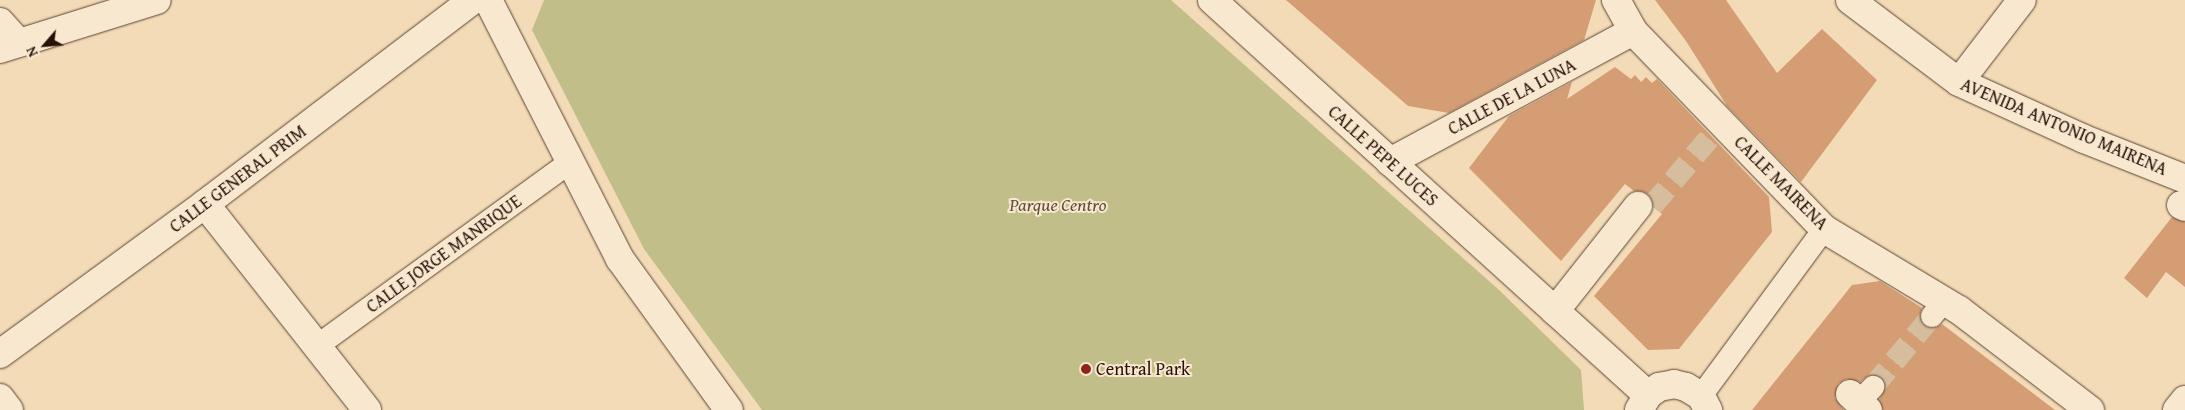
<!DOCTYPE html>
<style>
body{margin:0}
#map{position:relative;width:2185px;height:410px;overflow:hidden;background:#f4dbb7;font-family:"Gentium Book Plus",serif}
div>[style]{position:absolute}
.green>*{inset:0;background:#c1be8a}
.building>*{inset:0;background:#d59d74}
.pedestrian-tunnel>*{height:22px;margin-top:-11px;transform-origin:0;background:repeating-linear-gradient(90deg,#d5bd9d 0 22px,transparent 0 33px)}
.roads{filter:drop-shadow(0 0 1px #5b4433) drop-shadow(0 0 1px #5b4433)}
.pedestrian>*{height:22px;margin:-11px;padding:0 11px;transform-origin:11px;border-radius:11px;background:#f8e8d0}
.minor>*{height:28px;margin:-14px;padding:0 14px;transform-origin:14px;border-radius:14px;background:#f8e8d0}
.secondary>*{height:28px;margin:-14px;padding:0 14px;transform-origin:14px;border-radius:14px;background:#f8e8d0}
.dots>*{width:14px;height:14px;translate:-50% -50%;box-sizing:border-box;border:2px solid #f8e8d0;border-radius:50%}
span{translate:-50% -50%;white-space:nowrap;text-align:center;line-height:1.15;-webkit-text-stroke:4px #f8e8d0;paint-order:stroke}
.street-label{font-size:18px;color:#281107}
.park-label{font-size:18px;color:#5e4e35;font-style:italic}
.poi-label{font-size:18px;color:#281107}
.left{translate:0 -50%;text-align:left}
.north{position:absolute;left:20px;top:20px;width:50px;height:50px;-webkit-text-stroke:4px #f8e8d0;paint-order:stroke;rotate:243deg;font-size:14px;font-weight:700;line-height:20px;text-align:center;color:#281107}
.north::after{content:'';display:block;margin:auto;width:18px;height:22px;background:#281107;clip-path:polygon(50% 0,100% 100%,50% 72%,0 100%)}
</style>
<div id="map">
<div class="green">
<i style="clip-path:polygon(544px 0,1171px 0,1498px 289px,1581px 370px,1584px 410px,762px 410px,644px 249px,532px 30px)"></i>
</div>
<div class="building">
<i style="clip-path:polygon(1286px 0,1596px 0,1584px 40px,1449px 113px,1408px 106px)"></i>
<i style="clip-path:polygon(1655px 0,1726px 0,1777px 73px,1822px 29px,1877px 80px,1801px 182px,1727px 106px,1686px 41px)"></i>
<i style="clip-path:polygon(1615px 67px,1631px 79px,1635px 75px,1641px 82px,1646px 77px,1652px 83px,1657px 79px,1769px 197px,1772px 232px,1679px 349px,1648px 350px,1594px 296px,1662px 214px,1653px 207px,1648px 194px,1634px 191px,1625px 184px,1561px 261px,1469px 168px,1509px 116px,1572px 82px,1567px 99px)"></i>
<i style="clip-path:polygon(2172px 217px,2185px 222px,2185px 287px,2166px 272px,2147px 298px,2124px 278px)"></i>
<i style="clip-path:polygon(1880px 281px,1922px 308px,1920px 320px,1924px 326px,1936px 328px,1942px 324px,2055px 410px,1883px 410px,1879px 400px,1886px 384px,1875px 374px,1869px 375px,1860px 382px,1846px 379px,1838px 384px,1835px 398px,1844px 410px,1752px 410px,1852px 285px)"></i>
</div>
<div class="pedestrian-tunnel">
<i style="left:1652px;top:206px;width:93px;rotate:-49.8deg"></i>
<i style="left:1873px;top:387px;width:92px;rotate:-50.3deg"></i>
</div>
<div class="roads">
<div class="pedestrian">
<i style="left:1932px;top:316px;width:19px;rotate:-51deg"></i>
<i style="left:317px;top:346px;width:313px;rotate:-36deg"></i>
<i style="left:1701px;top:396px;width:207px;rotate:-53.6deg"></i>
<i style="left:1859px;top:402px;width:21px;rotate:-47deg"></i>
</div>
<div class="minor">
<i style="left:488px;top:0;width:291px;rotate:63deg"></i>
<i style="left:620px;top:259px;width:186px;rotate:54.2deg"></i>
<i style="left:1212px;top:0;width:588px;rotate:42.18deg"></i>
<i style="left:1616px;top:0;width:35px;rotate:61deg"></i>
<i style="left:1633px;top:31px;width:275px;rotate:46deg"></i>
<i style="left:1824px;top:229px;width:157px;rotate:31deg"></i>
<i style="left:1959px;top:310px;width:165px;rotate:37.4deg"></i>
<i style="left:0;top:22px;width:28px;rotate:48deg"></i>
<i style="left:0;top:49px;width:164px;rotate:-17.3deg"></i>
<i style="left:1959px;top:82px;width:103px;rotate:-52.5deg"></i>
<i style="left:1390px;top:162px;width:276px;rotate:-28.3deg"></i>
<i style="left:205px;top:204px;width:262px;rotate:51.8deg"></i>
<i style="left:2181px;top:205px;width:4px;rotate:27deg"></i>
<i style="left:1555px;top:311px;width:134px;rotate:-51.7deg"></i>
<i style="left:0;top:354px;width:254px;rotate:-36.2deg"></i>
<i style="left:205px;top:204px;width:337px;rotate:-37.3deg"></i>
<i style="left:1850px;top:394px;width:24px;rotate:42deg"></i>
<i style="left:0;top:398px;width:15px;rotate:53deg"></i>
<i style="left:1639px;top:410px;width:17px;rotate:-59deg"></i>
<i style="left:1648px;top:395px;width:14px;rotate:-36deg"></i>
<i style="left:1659px;top:387px;width:15px;rotate:-11deg"></i>
<i style="left:1674px;top:384px;width:12px;rotate:14deg"></i>
<i style="left:1686px;top:387px;width:17px;rotate:31deg"></i>
<i style="left:1701px;top:396px;width:16px;rotate:63deg"></i>
<i style="left:2177px;top:410px;width:13px;rotate:-51deg"></i>
</div>
<div class="secondary">
<i style="left:1850px;top:0;width:136px;rotate:37deg"></i>
<i style="left:1959px;top:82px;width:137px;rotate:24.5deg"></i>
<i style="left:2084px;top:139px;width:109px;rotate:21.6deg"></i>
</div>
</div>
<div class="dots">
<i style="left:1086px;top:369px;background:#8f2418"></i>
</div>
<div class="street-label">
<span style="left:1512px;top:97px;rotate:-28deg">CALLE DE LA LUNA</span>
<span style="left:2064px;top:127px;rotate:23deg">AVENIDA ANTONIO MAIRENA</span>
<span style="left:1383px;top:156px;rotate:42deg">CALLE PEPE LUCES</span>
<span style="left:238px;top:179px;rotate:-37deg">CALLE GENERAL PRIM</span>
<span style="left:1781px;top:183px;rotate:45deg">CALLE MAIRENA</span>
<span style="left:444px;top:254px;rotate:-36deg">CALLE JORGE MANRIQUE</span>
</div>
<div class="park-label">
<span style="left:1058px;top:205px">Parque Centro</span>
</div>
<div class="poi-label">
<span class="left" style="left:1096px;top:369px">Central Park</span>
</div>
<div class="north">N</div>
</div>
